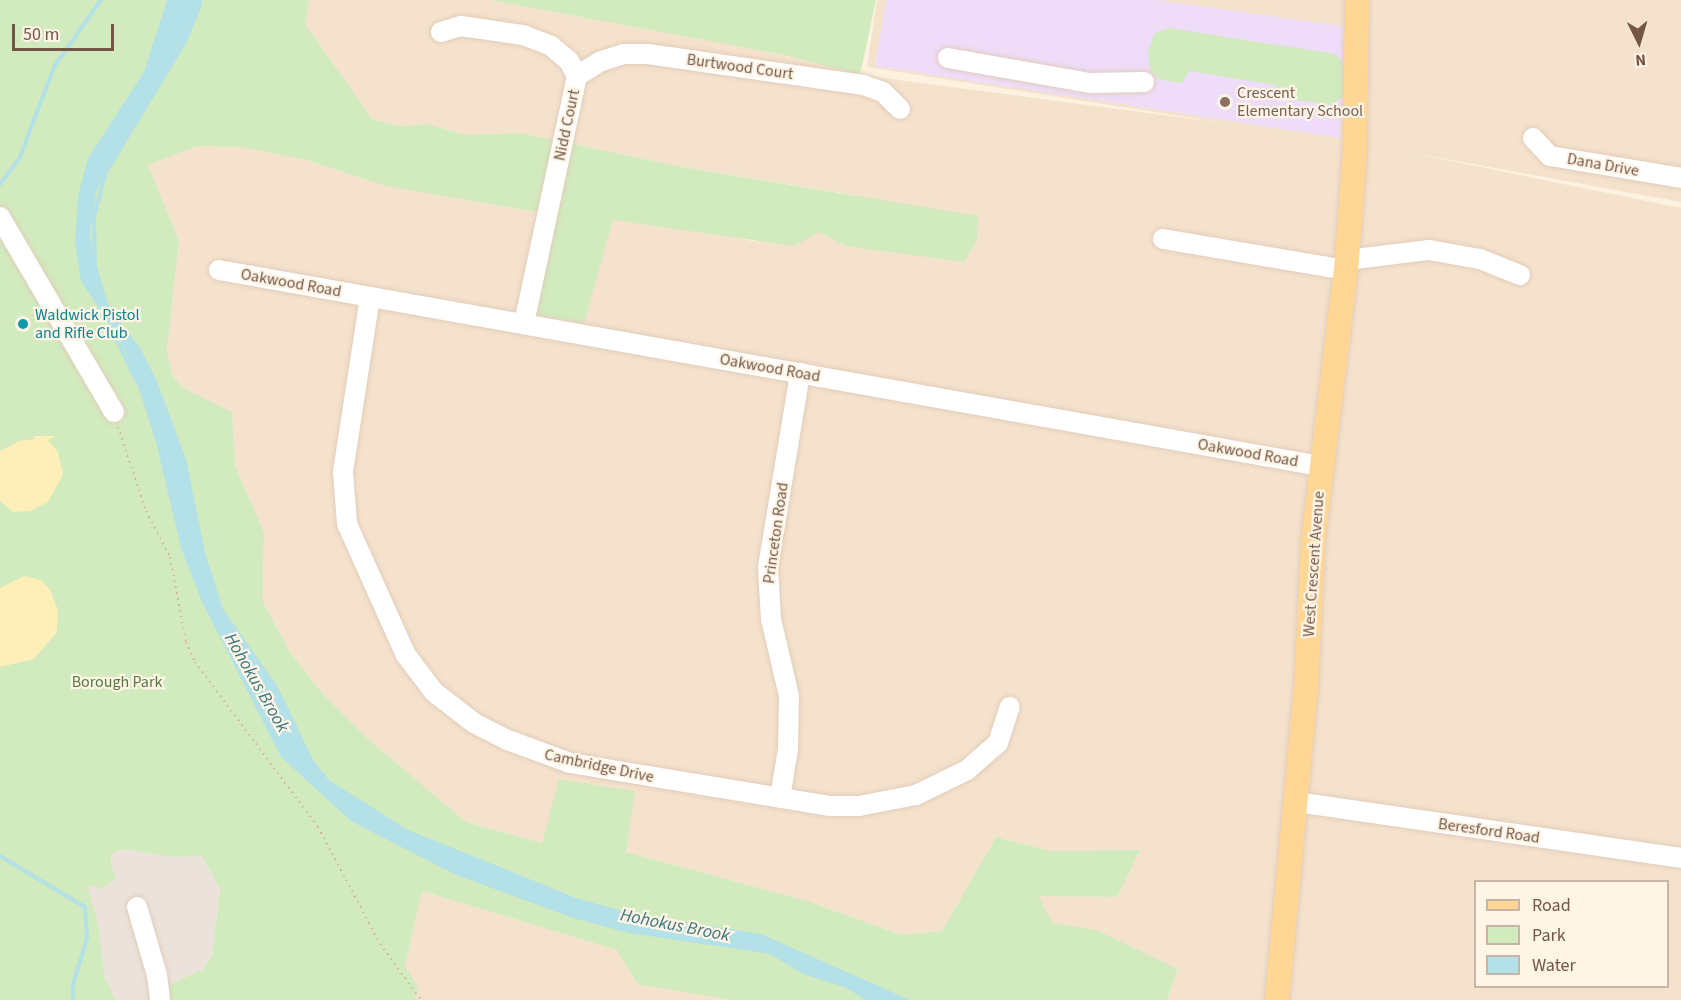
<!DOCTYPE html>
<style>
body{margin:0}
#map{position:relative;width:1681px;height:1000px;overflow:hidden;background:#fdf1df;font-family:"Source Sans 3",sans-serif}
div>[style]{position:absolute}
.residential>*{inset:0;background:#f5e2cd}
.industrial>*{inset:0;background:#ebe3db}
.education>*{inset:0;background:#eedcf9}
.green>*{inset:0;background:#d1ebbe}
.sand>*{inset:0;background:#feeeb8}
.water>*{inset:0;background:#b4e0e7}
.stream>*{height:4px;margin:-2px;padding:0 2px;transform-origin:2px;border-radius:2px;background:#b4e0e7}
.path>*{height:2px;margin-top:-1px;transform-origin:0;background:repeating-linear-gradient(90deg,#d8b199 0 1.5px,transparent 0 6px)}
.roads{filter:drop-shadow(0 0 2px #e1cdbb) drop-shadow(0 0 2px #e1cdbb)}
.minor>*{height:20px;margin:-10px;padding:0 10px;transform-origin:10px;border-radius:10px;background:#fff}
.major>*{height:24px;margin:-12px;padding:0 12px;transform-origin:12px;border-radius:12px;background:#ffd694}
.dots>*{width:16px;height:16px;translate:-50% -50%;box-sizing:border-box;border:3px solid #fff5e6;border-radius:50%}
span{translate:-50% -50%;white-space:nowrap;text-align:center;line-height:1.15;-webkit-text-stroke:4.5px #fff5e6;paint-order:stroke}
.street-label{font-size:16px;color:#745646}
.education-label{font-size:16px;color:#785e54}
.left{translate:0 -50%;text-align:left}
.culture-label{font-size:16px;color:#0d838f}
.park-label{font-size:16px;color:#517b3e}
.water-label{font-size:18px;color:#3c7782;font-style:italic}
.legend{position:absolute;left:1474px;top:880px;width:195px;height:108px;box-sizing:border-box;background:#fff5e6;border:2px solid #c7b5a6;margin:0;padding:8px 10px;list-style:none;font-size:18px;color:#745646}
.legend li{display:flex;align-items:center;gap:12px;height:30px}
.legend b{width:30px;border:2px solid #c7b5a6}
.north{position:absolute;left:1609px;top:12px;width:60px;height:60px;-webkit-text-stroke:4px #fff5e6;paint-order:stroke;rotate:175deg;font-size:16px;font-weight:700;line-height:24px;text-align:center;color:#745646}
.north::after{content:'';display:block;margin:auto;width:21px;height:27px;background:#745646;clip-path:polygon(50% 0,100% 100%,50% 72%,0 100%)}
.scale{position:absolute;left:12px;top:24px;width:102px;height:27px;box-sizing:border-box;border:3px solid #745646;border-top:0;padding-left:8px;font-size:18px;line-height:21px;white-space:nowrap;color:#745646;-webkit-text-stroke:4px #fff5e6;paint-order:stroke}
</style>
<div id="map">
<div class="residential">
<i style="clip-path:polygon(evenodd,309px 0,489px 0,784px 55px,860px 75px,1224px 123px,867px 67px,877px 0,886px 0,875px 65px,1340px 138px,1347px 27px,1157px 0,1681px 0,1681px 202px,1407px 152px,1681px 208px,1681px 1000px,1167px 1000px,1178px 969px,1097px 930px,1051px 923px,1039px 896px,1117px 897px,1139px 850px,1051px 851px,996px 837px,942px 931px,902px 935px,807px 901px,626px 852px,634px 790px,542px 843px,466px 822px,367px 738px,323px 694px,290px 652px,263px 602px,264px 532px,235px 466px,232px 412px,183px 388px,172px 375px,167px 351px,179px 241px,148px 165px,198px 146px,241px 147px,306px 160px,386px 186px,554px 215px,678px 226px,757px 242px,819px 232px,845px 246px,855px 195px,677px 166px,521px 133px,466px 135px,427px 124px,399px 126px,372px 119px,304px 24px,309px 0,1476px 882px,1668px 882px,1668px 986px,1476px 986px,1476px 882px)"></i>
<i style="clip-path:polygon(422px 891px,617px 950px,637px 984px,732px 1000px,416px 1000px,418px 987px,405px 966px)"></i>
</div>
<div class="industrial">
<i style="clip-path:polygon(125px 849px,171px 857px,202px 856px,220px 889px,212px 956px,203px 969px,169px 985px,169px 1000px,116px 1000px,104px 975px,87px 884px,103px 889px,116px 877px,111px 866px,112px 854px)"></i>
</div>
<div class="education">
<i style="clip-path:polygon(886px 0,1157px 0,1348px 27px,1340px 138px,875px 66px)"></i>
</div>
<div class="green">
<i style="clip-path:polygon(0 0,309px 0,305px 24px,372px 119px,399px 126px,427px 124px,466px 135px,521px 133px,677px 166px,978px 216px,977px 240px,964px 262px,845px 246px,819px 232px,794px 246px,613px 220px,584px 323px,534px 314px,554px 215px,386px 186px,306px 160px,241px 147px,198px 146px,148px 165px,179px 241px,167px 351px,172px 375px,183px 388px,232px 412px,235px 466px,264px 532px,263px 602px,290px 652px,323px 694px,367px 738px,466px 822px,542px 843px,559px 779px,635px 791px,626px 852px,807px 901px,902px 935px,942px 931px,996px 837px,1051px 851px,1140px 850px,1117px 897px,1039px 896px,1052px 923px,1097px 930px,1178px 969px,1167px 1000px,732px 1000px,637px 984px,617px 950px,422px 891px,405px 966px,418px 987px,416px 1000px,169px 1000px,169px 985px,203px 969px,212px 956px,220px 889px,202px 856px,171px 857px,125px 849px,112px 854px,111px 866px,116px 877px,103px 889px,87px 885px,99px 928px,104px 975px,116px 1000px,0 1000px)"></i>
<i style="clip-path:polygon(489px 0,876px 0,860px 75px,784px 55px)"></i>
<i style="clip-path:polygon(1169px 28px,1335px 54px,1346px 66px,1347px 93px,1332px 105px,1279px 98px,1275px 85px,1189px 71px,1182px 83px,1161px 80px,1150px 72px,1148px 50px,1155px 33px)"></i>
</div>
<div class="sand">
<i style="clip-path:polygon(34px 436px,56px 436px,48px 440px,58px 452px,63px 475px,48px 502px,31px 511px,13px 512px,0 501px,0 451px,19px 441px,34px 439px)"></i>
<i style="clip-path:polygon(24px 576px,41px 580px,50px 590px,58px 610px,57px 632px,34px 659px,0 667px,0 588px)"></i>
</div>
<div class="water">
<i style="clip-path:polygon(167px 0,202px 0,202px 6px,186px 44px,96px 192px,90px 233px,93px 253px,110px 310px,139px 346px,156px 379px,186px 459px,205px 552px,223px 609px,278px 687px,313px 760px,329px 780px,408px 830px,500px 867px,576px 898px,633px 914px,761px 934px,910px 1000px,865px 1000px,847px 988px,803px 974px,770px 954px,629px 933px,573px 918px,454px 874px,351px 821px,281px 757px,202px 602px,181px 548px,156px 442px,136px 380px,123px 345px,81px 281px,75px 243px,78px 196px,88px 158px,144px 72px)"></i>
</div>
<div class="stream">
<i style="left:0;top:184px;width:34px;rotate:-53deg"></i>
<i style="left:20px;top:157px;width:96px;rotate:-69.3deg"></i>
<i style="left:54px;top:67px;width:82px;rotate:-55deg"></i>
<i style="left:95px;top:269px;width:53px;rotate:-91.1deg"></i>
<i style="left:94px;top:216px;width:41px;rotate:-74.6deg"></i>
<i style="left:111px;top:327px;width:59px;rotate:64.7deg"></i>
<i style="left:0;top:856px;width:99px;rotate:31deg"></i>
<i style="left:85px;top:907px;width:31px;rotate:86deg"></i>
<i style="left:87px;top:938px;width:48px;rotate:106.9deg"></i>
<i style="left:73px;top:984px;width:16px;rotate:90deg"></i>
</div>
<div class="path">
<i style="left:118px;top:427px;width:89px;rotate:71.6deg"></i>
<i style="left:146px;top:511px;width:52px;rotate:62.4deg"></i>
<i style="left:170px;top:557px;width:86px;rotate:79.3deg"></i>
<i style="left:186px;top:642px;width:22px;rotate:66deg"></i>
<i style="left:195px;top:662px;width:206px;rotate:53.3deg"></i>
<i style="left:318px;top:827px;width:132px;rotate:62.1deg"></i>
<i style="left:380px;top:944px;width:69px;rotate:53.8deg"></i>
</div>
<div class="roads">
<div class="minor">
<i style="left:441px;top:32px;width:21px;rotate:-17deg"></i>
<i style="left:461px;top:26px;width:63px;rotate:8.3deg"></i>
<i style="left:523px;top:35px;width:30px;rotate:21deg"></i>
<i style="left:551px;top:46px;width:23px;rotate:40deg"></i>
<i style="left:569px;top:61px;width:17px;rotate:62deg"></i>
<i style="left:577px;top:76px;width:254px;rotate:102.1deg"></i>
<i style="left:948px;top:58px;width:144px;rotate:10deg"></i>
<i style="left:1090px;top:83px;width:54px;rotate:-1.1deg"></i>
<i style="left:577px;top:76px;width:26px;rotate:-32deg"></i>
<i style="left:599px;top:62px;width:25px;rotate:-18deg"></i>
<i style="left:623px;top:54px;width:25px"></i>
<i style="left:648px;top:54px;width:217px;rotate:8.2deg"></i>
<i style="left:863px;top:85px;width:21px;rotate:19deg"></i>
<i style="left:883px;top:92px;width:24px;rotate:45deg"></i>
<i style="left:1533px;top:138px;width:25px;rotate:47deg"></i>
<i style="left:1550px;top:156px;width:133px;rotate:9.5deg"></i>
<i style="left:0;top:217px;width:226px;rotate:59.7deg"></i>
<i style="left:1163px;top:239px;width:186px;rotate:9.6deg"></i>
<i style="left:1347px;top:260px;width:83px;rotate:-7deg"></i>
<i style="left:1429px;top:250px;width:52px;rotate:10deg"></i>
<i style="left:1480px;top:259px;width:43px;rotate:21.8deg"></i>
<i style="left:219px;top:270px;width:1119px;rotate:10.09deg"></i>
<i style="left:370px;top:297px;width:177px;rotate:98.8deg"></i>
<i style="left:343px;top:472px;width:52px;rotate:85.6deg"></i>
<i style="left:347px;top:524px;width:144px;rotate:65.8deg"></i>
<i style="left:406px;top:655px;width:46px;rotate:52.9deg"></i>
<i style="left:434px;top:692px;width:51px;rotate:37.8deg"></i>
<i style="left:474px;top:723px;width:35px;rotate:27deg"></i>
<i style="left:505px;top:739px;width:69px;rotate:20.3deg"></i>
<i style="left:570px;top:763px;width:264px;rotate:9.4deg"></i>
<i style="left:830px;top:806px;width:29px"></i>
<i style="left:859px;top:806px;width:58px;rotate:-10.9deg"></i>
<i style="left:916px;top:795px;width:57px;rotate:-26.1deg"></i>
<i style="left:967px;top:770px;width:41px;rotate:-41.1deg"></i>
<i style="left:998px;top:743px;width:38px;rotate:-72deg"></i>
<i style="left:780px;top:798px;width:50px;rotate:-80.7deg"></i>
<i style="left:788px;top:749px;width:53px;rotate:-88.9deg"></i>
<i style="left:789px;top:696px;width:79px;rotate:-103.2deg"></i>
<i style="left:771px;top:619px;width:52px;rotate:-93.3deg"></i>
<i style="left:768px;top:567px;width:197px;rotate:-80.6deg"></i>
<i style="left:1297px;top:802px;width:388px;rotate:8.3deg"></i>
<i style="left:137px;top:907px;width:71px;rotate:73.6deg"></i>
<i style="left:157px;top:975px;width:25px;rotate:83deg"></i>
</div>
<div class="major">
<i style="left:1277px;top:1000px;width:311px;rotate:-84.7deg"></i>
<i style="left:1306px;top:690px;width:149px;rotate:-87.3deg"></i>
<i style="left:1313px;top:541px;width:283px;rotate:-83.1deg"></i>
<i style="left:1347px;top:260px;width:112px;rotate:-85.9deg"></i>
<i style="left:1355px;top:148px;width:148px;rotate:-89.2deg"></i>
</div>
</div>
<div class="dots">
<i style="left:1225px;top:102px;background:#8d6e63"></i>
<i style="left:23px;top:324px;background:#0f9aa8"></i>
</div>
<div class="street-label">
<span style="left:740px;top:67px;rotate:8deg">Burtwood Court</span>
<span style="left:567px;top:125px;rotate:-78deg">Nidd Court</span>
<span style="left:1603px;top:165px;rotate:10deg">Dana Drive</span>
<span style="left:291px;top:283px;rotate:10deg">Oakwood Road</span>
<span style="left:770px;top:368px;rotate:10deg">Oakwood Road</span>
<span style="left:1248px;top:453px;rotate:10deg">Oakwood Road</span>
<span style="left:776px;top:533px;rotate:-82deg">Princeton Road</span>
<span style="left:1314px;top:564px;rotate:-86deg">West Crescent Avenue</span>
<span style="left:599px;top:766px;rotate:12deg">Cambridge Drive</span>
<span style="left:1489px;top:831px;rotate:8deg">Beresford Road</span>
</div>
<div class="education-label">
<span class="left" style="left:1237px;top:102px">Crescent<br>Elementary School</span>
</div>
<div class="culture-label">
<span class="left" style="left:35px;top:324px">Waldwick Pistol<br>and Rifle Club</span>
</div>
<div class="park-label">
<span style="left:117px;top:682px">Borough Park</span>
</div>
<div class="water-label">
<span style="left:256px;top:683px;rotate:60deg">Hohokus Brook</span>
<span style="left:675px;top:926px;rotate:11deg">Hohokus Brook</span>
</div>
<ul class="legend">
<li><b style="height:8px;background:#ffd694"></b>Road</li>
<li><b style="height:16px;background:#d1ebbe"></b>Park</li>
<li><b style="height:16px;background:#b4e0e7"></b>Water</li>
</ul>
<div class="north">N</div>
<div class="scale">50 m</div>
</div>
